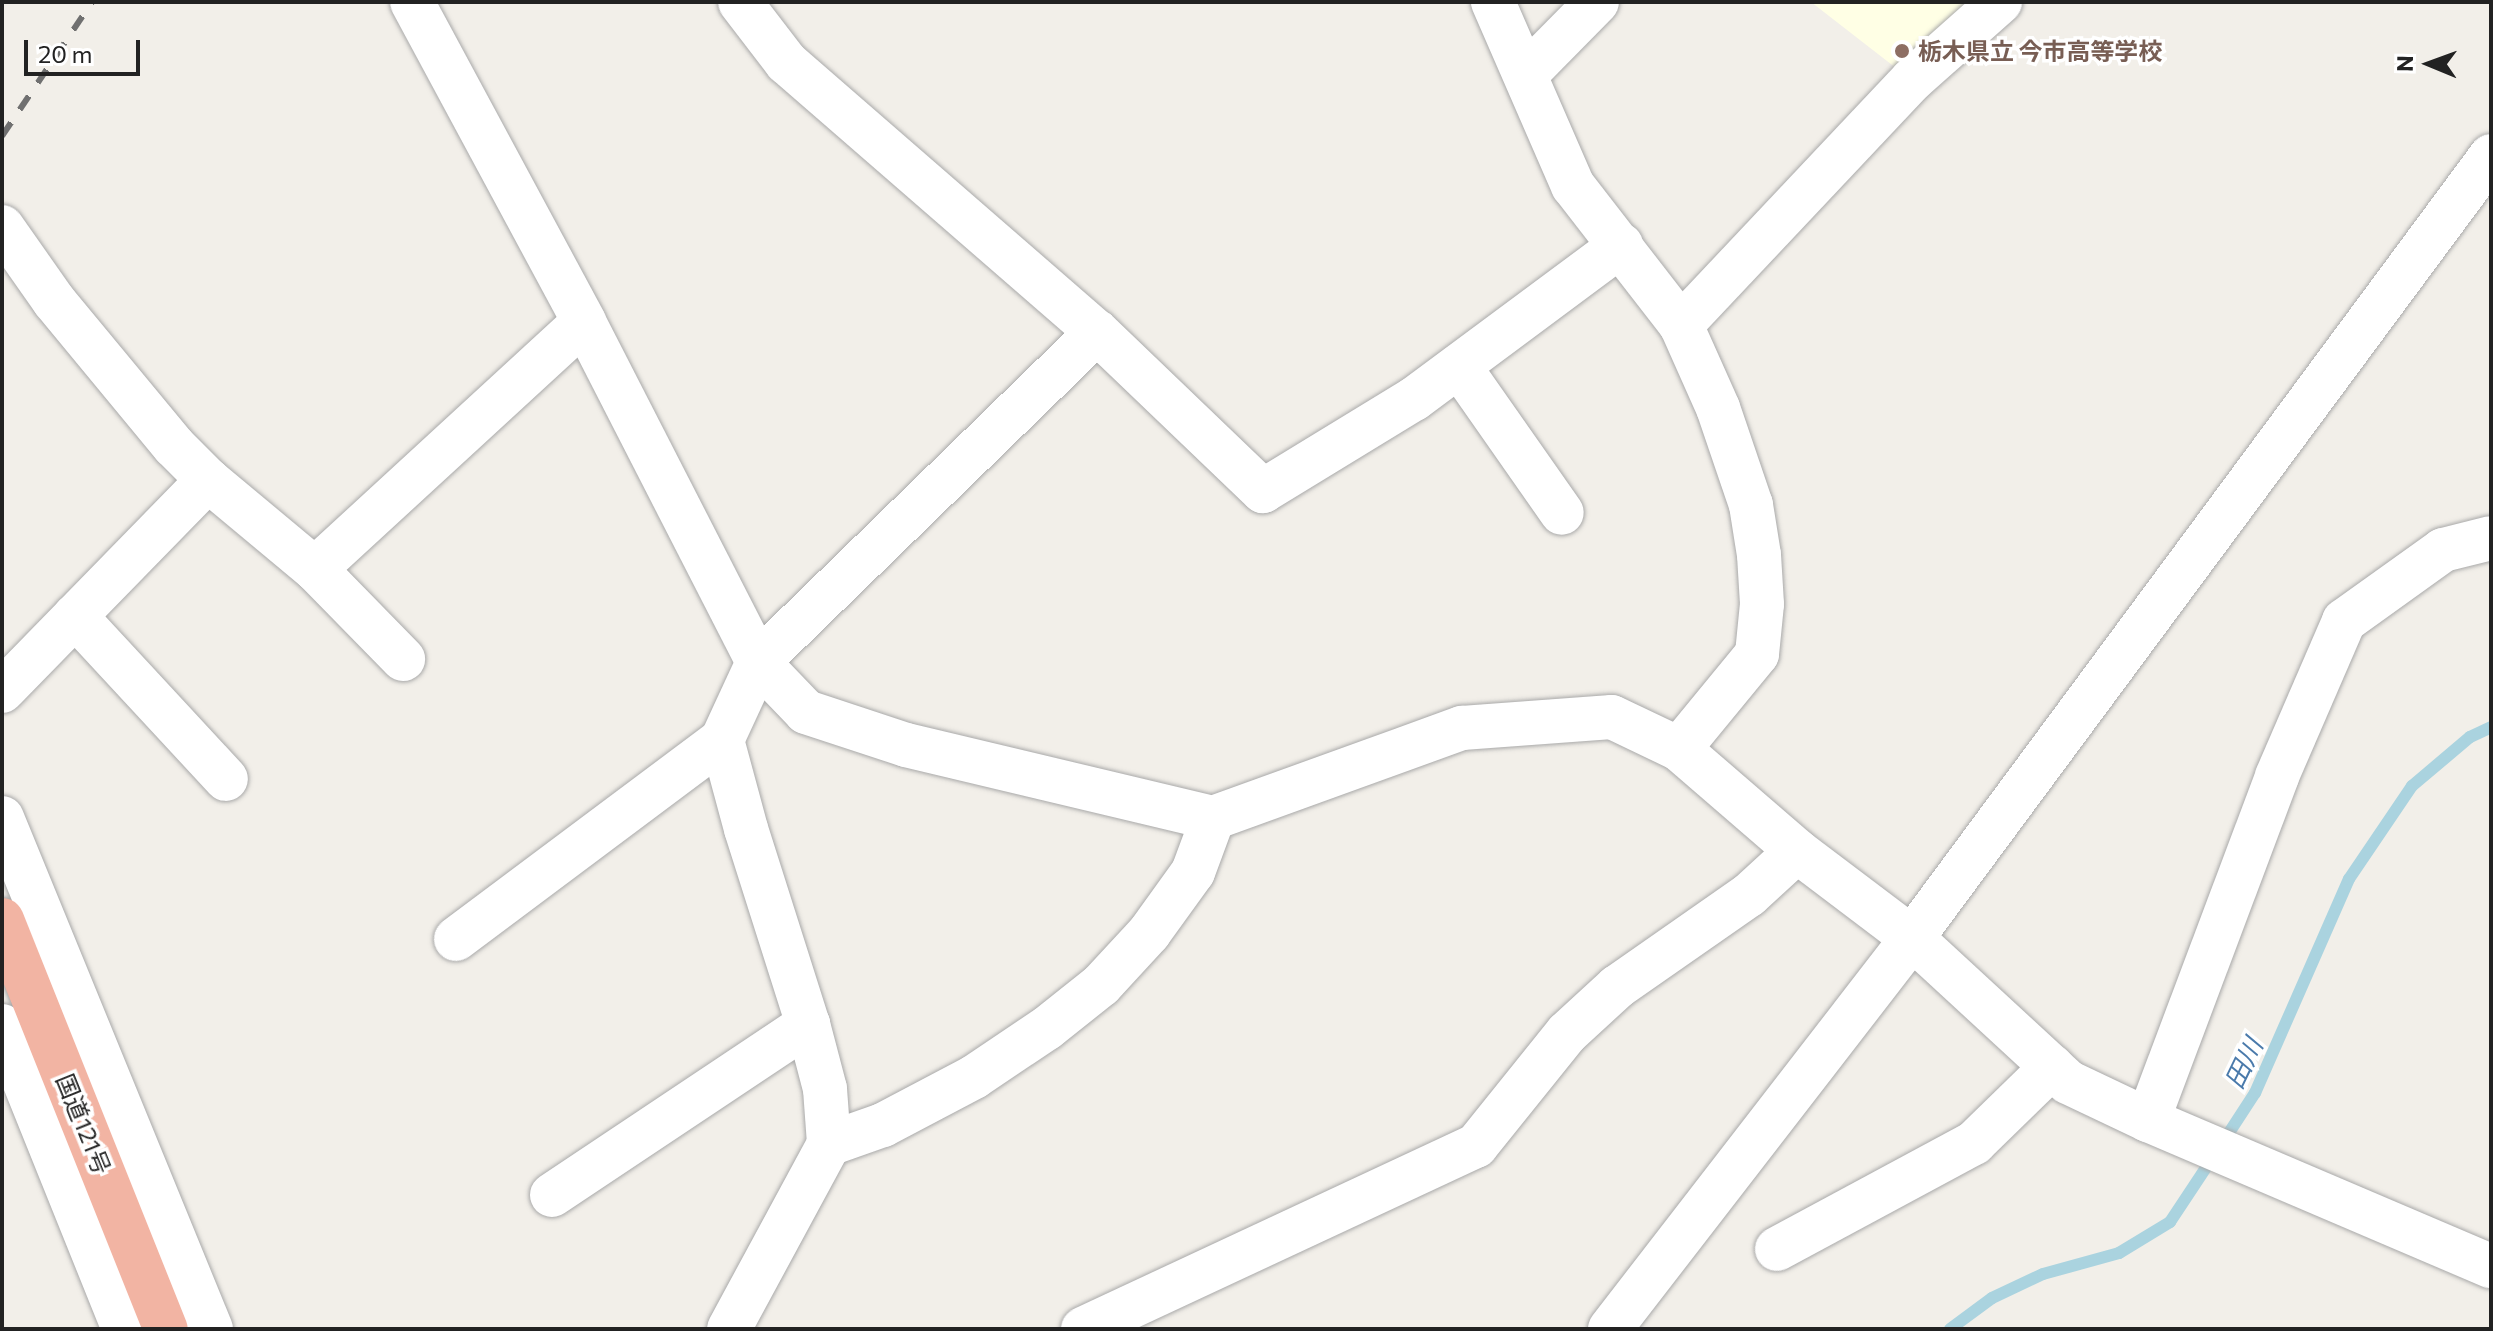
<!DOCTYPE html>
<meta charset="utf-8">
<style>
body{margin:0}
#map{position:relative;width:2493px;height:1331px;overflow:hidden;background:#f2efe9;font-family:Commissioner,"Noto Sans JP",sans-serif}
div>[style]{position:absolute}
.education>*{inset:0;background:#ffffe5}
.stream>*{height:12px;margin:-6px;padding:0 6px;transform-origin:6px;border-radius:6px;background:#aad3df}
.roads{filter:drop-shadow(0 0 2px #a9a9a9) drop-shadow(0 0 2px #a9a9a9)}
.minor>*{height:44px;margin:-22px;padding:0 22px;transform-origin:22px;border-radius:22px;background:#fff}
.tertiary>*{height:44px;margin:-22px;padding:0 22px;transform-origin:22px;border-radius:22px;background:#fff}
.trunk>*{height:44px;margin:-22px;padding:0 22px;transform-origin:22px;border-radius:22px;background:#f2b4a3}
.rail>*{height:6px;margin-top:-3px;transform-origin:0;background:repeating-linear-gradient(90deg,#707070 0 16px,transparent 0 32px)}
.dots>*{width:22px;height:22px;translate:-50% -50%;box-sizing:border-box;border:4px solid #fff;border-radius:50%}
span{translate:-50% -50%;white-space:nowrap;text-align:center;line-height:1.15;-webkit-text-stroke:7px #fff;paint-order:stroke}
.education-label{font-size:24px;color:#785e54;font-weight:700}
.left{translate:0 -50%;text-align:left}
.street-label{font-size:24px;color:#222}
.water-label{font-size:26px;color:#4a7aab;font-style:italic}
.frame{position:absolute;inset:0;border:4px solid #222;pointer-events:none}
.north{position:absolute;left:2389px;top:24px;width:80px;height:80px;-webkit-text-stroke:6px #fff;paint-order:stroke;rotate:271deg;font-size:22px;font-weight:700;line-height:32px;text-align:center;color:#222}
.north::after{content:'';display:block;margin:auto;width:28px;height:36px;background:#222;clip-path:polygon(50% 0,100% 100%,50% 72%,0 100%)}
.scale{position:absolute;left:24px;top:40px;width:116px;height:36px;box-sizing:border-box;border:4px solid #222;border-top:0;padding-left:10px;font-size:24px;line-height:28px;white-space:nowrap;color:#222;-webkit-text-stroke:6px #fff;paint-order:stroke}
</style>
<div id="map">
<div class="education">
<i style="clip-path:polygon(1811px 2px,1984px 2px,1905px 75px)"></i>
</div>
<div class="stream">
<i style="left:2223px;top:1142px;width:59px;rotate:-56.9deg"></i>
<i style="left:2255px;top:1093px;width:234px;rotate:-66.3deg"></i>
<i style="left:2349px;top:879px;width:112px;rotate:-55.9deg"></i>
<i style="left:2412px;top:786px;width:76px;rotate:-40.2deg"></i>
<i style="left:2470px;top:737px;width:23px;rotate:-25deg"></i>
<i style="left:1950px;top:1329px;width:52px;rotate:-36.4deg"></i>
<i style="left:1992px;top:1298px;width:56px;rotate:-25.2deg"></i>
<i style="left:2043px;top:1274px;width:79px;rotate:-15.4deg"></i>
<i style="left:2119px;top:1253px;width:60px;rotate:-31.3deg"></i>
<i style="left:2170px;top:1222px;width:78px;rotate:-56.5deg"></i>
</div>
<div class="roads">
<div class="minor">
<i style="left:412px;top:2px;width:363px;rotate:61.7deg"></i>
<i style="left:584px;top:322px;width:382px;rotate:62.9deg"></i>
<i style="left:758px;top:662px;width:69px;rotate:46.2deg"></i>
<i style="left:806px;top:712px;width:105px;rotate:18.3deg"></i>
<i style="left:906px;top:745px;width:316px;rotate:13.4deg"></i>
<i style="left:1213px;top:818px;width:265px;rotate:-19.9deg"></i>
<i style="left:1462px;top:728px;width:150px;rotate:-4.2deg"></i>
<i style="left:1612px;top:717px;width:74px;rotate:25.5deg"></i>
<i style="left:1679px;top:749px;width:123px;rotate:-50.6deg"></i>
<i style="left:1757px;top:654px;width:50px;rotate:-84.3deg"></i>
<i style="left:1762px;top:604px;width:49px;rotate:-93.5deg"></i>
<i style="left:1759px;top:555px;width:51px;rotate:-99.1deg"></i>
<i style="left:1751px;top:505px;width:102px;rotate:-108.8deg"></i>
<i style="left:1718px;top:408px;width:91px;rotate:-114deg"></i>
<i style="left:1681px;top:325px;width:176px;rotate:-127.8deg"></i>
<i style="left:1573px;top:186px;width:201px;rotate:-113.5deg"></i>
<i style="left:740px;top:2px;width:76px;rotate:52.5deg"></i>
<i style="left:786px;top:62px;width:412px;rotate:41deg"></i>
<i style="left:1097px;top:332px;width:230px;rotate:43.8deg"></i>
<i style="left:1263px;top:491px;width:177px;rotate:-31.4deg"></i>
<i style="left:1414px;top:399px;width:258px;rotate:-36.6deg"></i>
<i style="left:1526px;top:74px;width:101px;rotate:-45.4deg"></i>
<i style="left:2px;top:227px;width:90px;rotate:54.9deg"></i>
<i style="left:54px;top:301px;width:188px;rotate:50.4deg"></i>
<i style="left:174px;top:446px;width:48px;rotate:45deg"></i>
<i style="left:208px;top:480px;width:139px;rotate:39.8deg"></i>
<i style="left:315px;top:569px;width:126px;rotate:45.6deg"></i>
<i style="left:1681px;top:325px;width:337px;rotate:-46.7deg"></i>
<i style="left:1912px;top:80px;width:118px;rotate:-41.6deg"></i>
<i style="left:1459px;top:366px;width:179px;rotate:55deg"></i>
<i style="left:315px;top:569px;width:365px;rotate:-42.6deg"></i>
<i style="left:75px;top:616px;width:222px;rotate:47.2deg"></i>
<i style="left:2px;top:691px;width:295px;rotate:-45.7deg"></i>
<i style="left:722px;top:740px;width:92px;rotate:74.9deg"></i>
<i style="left:746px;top:829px;width:205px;rotate:72.4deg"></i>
<i style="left:808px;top:1024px;width:67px;rotate:75.3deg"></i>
<i style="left:825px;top:1089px;width:55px;rotate:85.8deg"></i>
<i style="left:829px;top:1144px;width:210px;rotate:118.4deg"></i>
<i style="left:1679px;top:749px;width:156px;rotate:40.8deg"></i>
<i style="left:1797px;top:851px;width:144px;rotate:37.1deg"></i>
<i style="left:1912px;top:938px;width:212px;rotate:42.7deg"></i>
<i style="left:2068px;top:1082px;width:89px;rotate:25.4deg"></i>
<i style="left:2148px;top:1120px;width:373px;rotate:23.1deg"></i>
<i style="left:2px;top:818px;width:552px;rotate:67.76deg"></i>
<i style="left:456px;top:939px;width:332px;rotate:-36.8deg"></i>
<i style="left:722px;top:740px;width:86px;rotate:-65.2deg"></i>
<i style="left:758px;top:662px;width:473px;rotate:-44.2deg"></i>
<i style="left:2px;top:1026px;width:327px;rotate:68.1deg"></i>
<i style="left:2148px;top:1120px;width:367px;rotate:-69.4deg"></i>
<i style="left:2277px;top:776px;width:169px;rotate:-66.6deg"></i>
<i style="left:2344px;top:621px;width:122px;rotate:-35.6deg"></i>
<i style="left:2443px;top:550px;width:49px;rotate:-14deg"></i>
<i style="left:829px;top:1144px;width:57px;rotate:-19.4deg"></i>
<i style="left:883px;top:1125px;width:103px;rotate:-27.8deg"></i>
<i style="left:974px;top:1077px;width:88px;rotate:-33.9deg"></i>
<i style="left:1047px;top:1028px;width:69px;rotate:-38.5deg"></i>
<i style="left:1101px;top:985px;width:71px;rotate:-47.3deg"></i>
<i style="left:1149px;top:933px;width:75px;rotate:-54.2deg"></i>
<i style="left:1193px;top:872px;width:58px;rotate:-69.7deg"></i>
<i style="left:552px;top:1195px;width:308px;rotate:-33.7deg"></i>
<i style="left:1777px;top:1249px;width:224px;rotate:-28.3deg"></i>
<i style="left:1974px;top:1143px;width:109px;rotate:-44.3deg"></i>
<i style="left:1083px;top:1329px;width:434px;rotate:-25deg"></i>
<i style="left:1476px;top:1146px;width:145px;rotate:-51.2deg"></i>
<i style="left:1567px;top:1033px;width:68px;rotate:-42.6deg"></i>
<i style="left:1617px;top:987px;width:161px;rotate:-34.9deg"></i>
<i style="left:1749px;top:895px;width:65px;rotate:-42.5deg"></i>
</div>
<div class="tertiary">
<i style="left:1610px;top:1329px;width:494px;rotate:-52.3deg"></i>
<i style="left:1912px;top:938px;width:973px;rotate:-53.48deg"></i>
</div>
<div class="trunk">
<i style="left:2px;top:920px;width:441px;rotate:68.2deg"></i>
</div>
</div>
<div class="rail">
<i style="left:2px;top:136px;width:161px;rotate:-56.1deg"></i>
</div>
<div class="dots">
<i style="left:1902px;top:51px;background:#8d6e63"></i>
</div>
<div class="education-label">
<span class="left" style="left:1918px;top:51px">栃木県立 今市高等学校</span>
</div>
<div class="street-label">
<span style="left:84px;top:1124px;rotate:68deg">国道121号</span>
</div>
<div class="water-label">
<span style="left:2243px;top:1063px;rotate:-64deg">田川</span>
</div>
<div class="frame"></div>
<div class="north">N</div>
<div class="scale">20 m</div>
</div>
